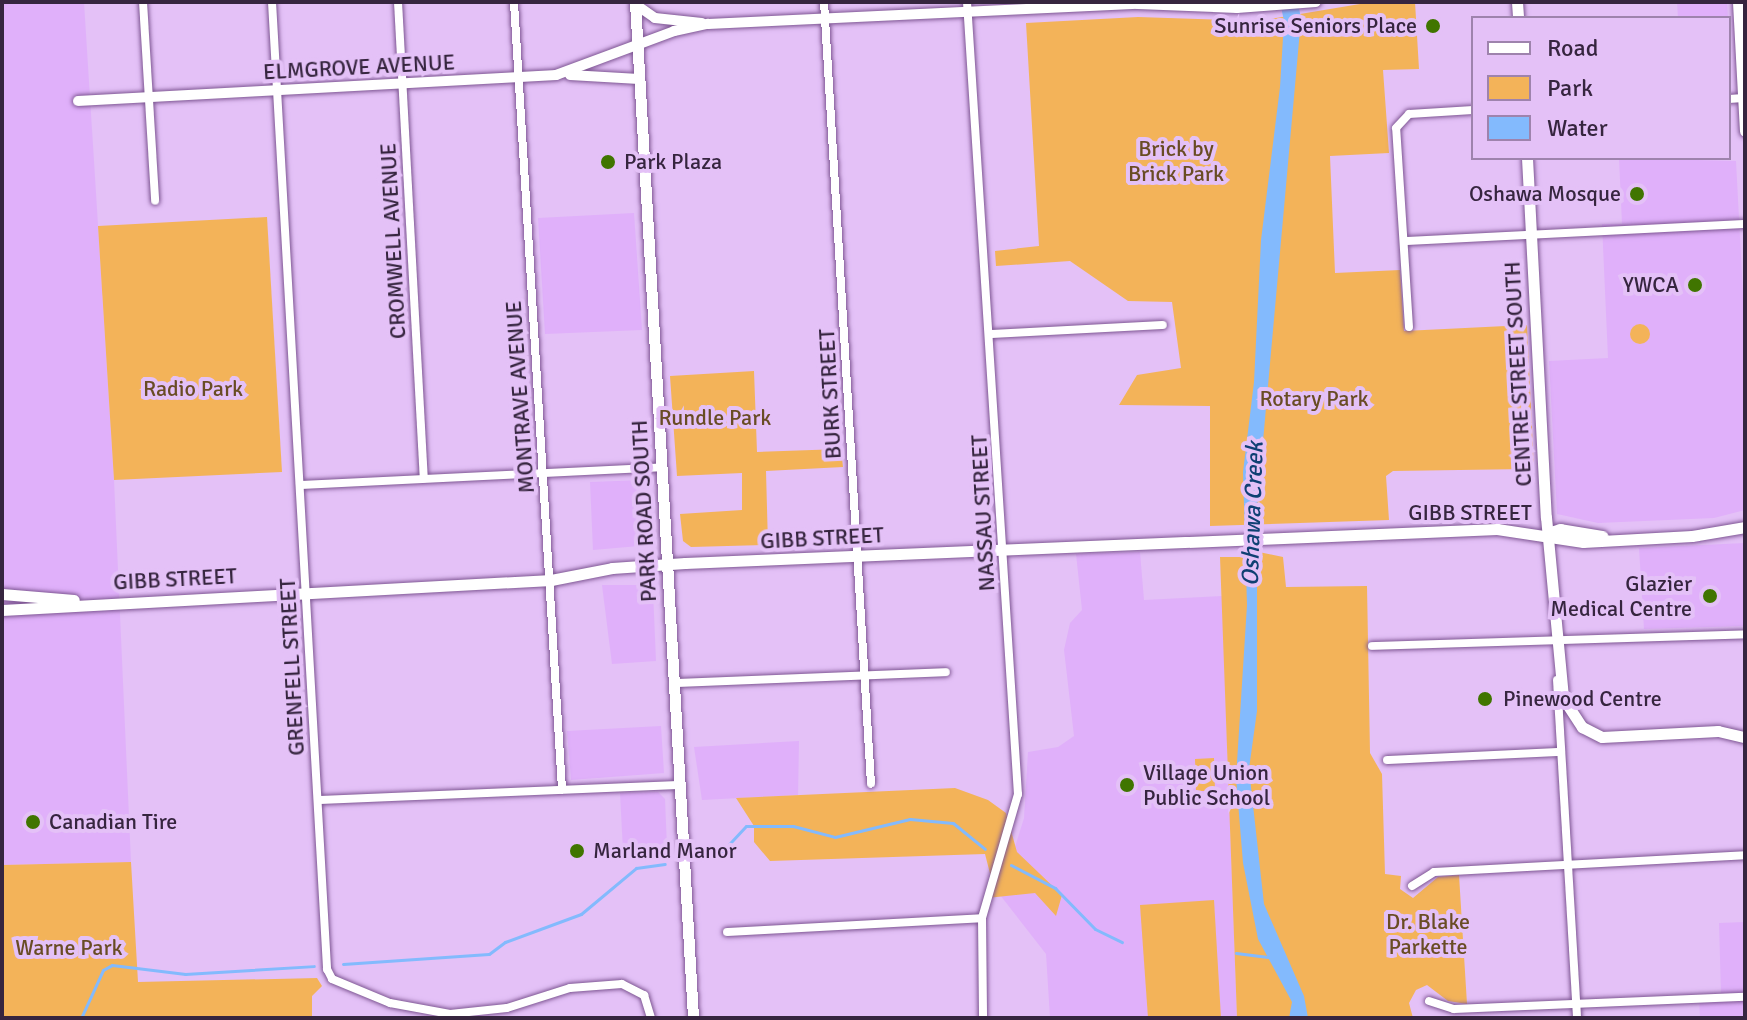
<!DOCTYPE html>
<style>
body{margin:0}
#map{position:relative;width:1747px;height:1020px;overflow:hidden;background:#e4c1f7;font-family:Signika,sans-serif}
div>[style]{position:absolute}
.built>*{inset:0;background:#e0b0fa}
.green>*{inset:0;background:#f3b359}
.round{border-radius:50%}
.water>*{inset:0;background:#83bafd}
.stream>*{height:3px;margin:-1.5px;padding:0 1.5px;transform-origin:1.5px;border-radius:1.5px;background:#83bafd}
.roads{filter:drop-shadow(0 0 2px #7e5693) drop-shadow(0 0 2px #7e5693)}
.minor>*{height:8px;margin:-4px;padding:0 4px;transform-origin:4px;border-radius:4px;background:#fff}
.tertiary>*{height:10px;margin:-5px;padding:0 5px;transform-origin:5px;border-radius:5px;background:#fff}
.secondary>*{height:11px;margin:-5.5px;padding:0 5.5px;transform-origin:5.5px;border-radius:5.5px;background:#fff}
.dots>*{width:22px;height:22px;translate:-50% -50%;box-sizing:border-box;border:4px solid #e4c1f7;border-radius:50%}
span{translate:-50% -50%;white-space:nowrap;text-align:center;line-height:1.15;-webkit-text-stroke:8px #e4c1f7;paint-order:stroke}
.poi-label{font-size:22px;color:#36253f}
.right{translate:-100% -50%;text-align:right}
.left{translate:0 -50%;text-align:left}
.street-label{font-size:22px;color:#36253f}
.park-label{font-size:22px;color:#694c24}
.water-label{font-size:24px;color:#0f4073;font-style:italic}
.frame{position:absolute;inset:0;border:4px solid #36253f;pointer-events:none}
.legend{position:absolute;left:1471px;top:16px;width:260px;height:144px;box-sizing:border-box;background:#e4c1f7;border:2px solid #9e83ad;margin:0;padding:10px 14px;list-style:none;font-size:24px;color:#36253f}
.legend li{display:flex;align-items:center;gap:16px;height:40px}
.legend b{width:40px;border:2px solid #9e83ad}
</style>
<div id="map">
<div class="built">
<i style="clip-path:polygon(2px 2px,84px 2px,114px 480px,131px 862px,2px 865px)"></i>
<i style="clip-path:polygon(1677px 2px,1727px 2px,1728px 18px,1678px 18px)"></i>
<i style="clip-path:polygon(1619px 158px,1736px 161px,1745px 333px,1745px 510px,1714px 518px,1598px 523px,1557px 514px,1549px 361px,1608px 358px,1602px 224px,1622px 224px)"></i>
<i style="clip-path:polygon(634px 213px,642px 330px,545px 334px,538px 218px)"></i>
<i style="clip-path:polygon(646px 480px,647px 539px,639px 546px,593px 550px,590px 482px)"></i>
<i style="clip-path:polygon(1745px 543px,1745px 626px,1644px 629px,1639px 548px)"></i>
<i style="clip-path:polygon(1140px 552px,1144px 600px,1222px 596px,1237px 1018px,1050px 1018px,1046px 954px,1000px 895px,1024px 818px,1028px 752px,1058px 747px,1074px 736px,1064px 650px,1070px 623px,1082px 610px,1076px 554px)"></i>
<i style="clip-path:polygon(643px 585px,653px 591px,656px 661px,612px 664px,602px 585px)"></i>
<i style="clip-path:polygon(661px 726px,664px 773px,571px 780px,567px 731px)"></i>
<i style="clip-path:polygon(799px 741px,798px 795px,702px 800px,694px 747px)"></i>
<i style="clip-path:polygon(658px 792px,665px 799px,667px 848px,623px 851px,620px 793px)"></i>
<i style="clip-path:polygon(1745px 922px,1745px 1018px,1700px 1018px,1699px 995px,1721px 994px,1719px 923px)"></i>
</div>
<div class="green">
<i style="clip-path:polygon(1372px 2px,1415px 2px,1419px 69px,1383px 70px,1389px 153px,1330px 156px,1335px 273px,1400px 270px,1404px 331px,1527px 325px,1534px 469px,1393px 471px,1386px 476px,1389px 520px,1210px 526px,1210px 406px,1119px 405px,1137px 375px,1181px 368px,1172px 302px,1128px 301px,1070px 261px,996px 266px,995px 251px,1039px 246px,1026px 23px,1138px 17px,1258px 21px)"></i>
<i style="clip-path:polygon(267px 217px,282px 472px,114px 480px,98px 226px)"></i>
<i class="round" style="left:1630px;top:324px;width:20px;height:20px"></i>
<i style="clip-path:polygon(754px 371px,757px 452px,841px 449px,843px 467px,766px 471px,768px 545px,691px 547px,683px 541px,680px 514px,742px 510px,742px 473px,677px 476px,670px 376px)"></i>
<i style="clip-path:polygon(1259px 552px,1283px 557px,1286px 587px,1367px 586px,1370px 753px,1382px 774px,1385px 874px,1401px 876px,1400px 889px,1413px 898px,1438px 877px,1459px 875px,1467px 1004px,1448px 1001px,1427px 985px,1416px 990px,1409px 1003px,1413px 1018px,1237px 1018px,1220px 557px,1258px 557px)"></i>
<i style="clip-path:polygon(1214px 758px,1215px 791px,1196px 791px,1195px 759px)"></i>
<i style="clip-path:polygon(955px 788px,988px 800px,1006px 813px,1017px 852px,1062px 895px,1056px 916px,1035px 893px,987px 898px,993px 885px,985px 854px,770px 861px,754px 842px,754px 826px,736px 798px)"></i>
<i style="clip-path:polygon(131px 862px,138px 982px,317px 978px,322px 986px,312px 996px,312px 1018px,2px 1018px,2px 865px)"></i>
<i style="clip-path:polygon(1214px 900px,1221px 1018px,1148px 1018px,1140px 905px)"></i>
</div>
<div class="water">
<i style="clip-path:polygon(1280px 2px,1298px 2px,1301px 19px,1257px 508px,1257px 711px,1249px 769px,1264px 904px,1304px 996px,1308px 1018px,1289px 1018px,1292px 1002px,1258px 939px,1243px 863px,1236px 778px,1247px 605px,1243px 472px,1254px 382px,1261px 240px,1280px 87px,1284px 21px)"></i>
</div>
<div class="stream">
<i style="left:704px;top:859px;width:14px;rotate:-12deg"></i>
<i style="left:718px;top:856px;width:41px;rotate:-47deg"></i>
<i style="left:746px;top:826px;width:47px"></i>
<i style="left:793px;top:826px;width:43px;rotate:14.7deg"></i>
<i style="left:835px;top:837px;width:77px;rotate:-13.5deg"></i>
<i style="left:910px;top:819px;width:43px;rotate:5.3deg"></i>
<i style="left:953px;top:823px;width:41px;rotate:39.1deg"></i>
<i style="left:1011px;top:865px;width:50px;rotate:27.6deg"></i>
<i style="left:1055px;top:888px;width:57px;rotate:45.7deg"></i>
<i style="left:1095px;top:929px;width:30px;rotate:26deg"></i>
<i style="left:1236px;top:953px;width:32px;rotate:7deg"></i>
<i style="left:343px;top:964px;width:146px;rotate:-3.9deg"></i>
<i style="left:489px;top:954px;width:20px;rotate:-37deg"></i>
<i style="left:505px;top:942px;width:81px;rotate:-20.2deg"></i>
<i style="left:581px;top:914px;width:72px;rotate:-39.9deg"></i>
<i style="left:636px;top:868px;width:29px;rotate:-8deg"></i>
<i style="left:81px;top:1018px;width:53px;rotate:-65.4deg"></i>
<i style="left:103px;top:970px;width:10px;rotate:-29deg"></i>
<i style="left:112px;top:965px;width:74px;rotate:7deg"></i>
<i style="left:185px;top:974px;width:129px;rotate:-3.5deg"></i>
</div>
<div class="roads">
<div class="minor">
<i style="left:143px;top:2px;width:199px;rotate:86.5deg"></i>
<i style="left:272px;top:2px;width:969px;rotate:86.74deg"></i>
<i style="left:327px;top:969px;width:11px;rotate:63deg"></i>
<i style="left:332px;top:979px;width:63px;rotate:22.5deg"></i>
<i style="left:390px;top:1003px;width:61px;rotate:10.4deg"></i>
<i style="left:450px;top:1014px;width:57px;rotate:-6deg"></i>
<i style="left:507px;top:1008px;width:66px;rotate:-17.6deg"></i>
<i style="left:570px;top:988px;width:52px;rotate:-4.4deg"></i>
<i style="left:622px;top:984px;width:25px;rotate:27deg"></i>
<i style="left:644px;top:995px;width:24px;rotate:73deg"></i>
<i style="left:398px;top:2px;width:477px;rotate:86.9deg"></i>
<i style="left:514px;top:2px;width:789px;rotate:86.51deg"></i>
<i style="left:824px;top:2px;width:783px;rotate:86.56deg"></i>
<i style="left:967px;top:2px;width:794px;rotate:86.32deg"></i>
<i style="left:1018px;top:794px;width:129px;rotate:106.2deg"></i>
<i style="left:982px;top:918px;width:100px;rotate:89.4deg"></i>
<i style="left:1729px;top:99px;width:14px;rotate:-4deg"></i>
<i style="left:1406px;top:241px;width:339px;rotate:-2.9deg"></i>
<i style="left:1409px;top:327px;width:199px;rotate:-93.7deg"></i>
<i style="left:1396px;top:128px;width:19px;rotate:-47deg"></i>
<i style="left:1409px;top:114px;width:64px;rotate:-3.6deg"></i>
<i style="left:991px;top:334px;width:172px;rotate:-3deg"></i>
<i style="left:300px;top:485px;width:362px;rotate:-2.8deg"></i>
<i style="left:1372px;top:646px;width:373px;rotate:-1.8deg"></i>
<i style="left:1557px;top:680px;width:339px;rotate:86.6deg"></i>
<i style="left:675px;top:683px;width:271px;rotate:-2.3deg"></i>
<i style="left:1387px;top:760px;width:172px;rotate:-2.7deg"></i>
<i style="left:318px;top:800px;width:362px;rotate:-2.4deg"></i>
<i style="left:1412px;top:886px;width:26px;rotate:-32deg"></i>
<i style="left:1434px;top:872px;width:311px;rotate:-3.1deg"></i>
<i style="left:727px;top:932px;width:255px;rotate:-3.1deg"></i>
<i style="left:1429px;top:1001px;width:26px;rotate:18deg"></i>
<i style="left:1454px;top:1009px;width:291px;rotate:-2.4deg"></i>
</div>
<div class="tertiary">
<i style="left:635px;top:4px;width:24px;rotate:35deg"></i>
<i style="left:655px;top:18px;width:47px;rotate:6.1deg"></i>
<i style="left:570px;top:75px;width:69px;rotate:3.3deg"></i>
<i style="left:78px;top:101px;width:479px;rotate:-3.1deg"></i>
<i style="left:556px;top:75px;width:126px;rotate:-20.4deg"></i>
<i style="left:674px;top:31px;width:35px;rotate:-12deg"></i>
<i style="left:708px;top:24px;width:430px;rotate:-2.7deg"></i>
<i style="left:1138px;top:4px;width:99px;rotate:2.3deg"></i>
<i style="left:1237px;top:8px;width:79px;rotate:-4.3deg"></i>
</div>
<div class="secondary">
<i style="left:635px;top:2px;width:1018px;rotate:86.73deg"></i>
<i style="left:1517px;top:2px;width:16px;rotate:86deg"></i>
<i style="left:1738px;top:2px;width:129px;rotate:86.9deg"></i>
<i style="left:1527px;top:158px;width:360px;rotate:87deg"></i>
<i style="left:1546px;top:517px;width:182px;rotate:84.6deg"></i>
<i style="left:1563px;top:698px;width:35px;rotate:57deg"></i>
<i style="left:1582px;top:727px;width:22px;rotate:27deg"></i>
<i style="left:1602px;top:737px;width:116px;rotate:-3deg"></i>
<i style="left:1718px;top:731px;width:28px;rotate:13deg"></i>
<i style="left:1547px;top:533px;width:14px;rotate:-17deg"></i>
<i style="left:1560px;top:529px;width:43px;rotate:9.5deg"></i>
<i style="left:2px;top:594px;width:72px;rotate:4.8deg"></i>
<i style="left:2px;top:610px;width:550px;rotate:-3.13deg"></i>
<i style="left:551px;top:580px;width:62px;rotate:-11.1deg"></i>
<i style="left:612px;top:568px;width:73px;rotate:-3.9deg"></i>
<i style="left:685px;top:563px;width:813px;rotate:-2.4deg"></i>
<i style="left:1497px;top:529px;width:87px;rotate:8.6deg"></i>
<i style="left:1583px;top:542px;width:109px;rotate:-3.2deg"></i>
<i style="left:1692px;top:536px;width:54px;rotate:-9.6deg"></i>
</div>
</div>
<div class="dots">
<i style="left:1433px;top:26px;background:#407500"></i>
<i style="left:608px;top:162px;background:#407500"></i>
<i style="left:1637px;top:194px;background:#407500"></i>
<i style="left:1695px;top:285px;background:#407500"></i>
<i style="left:1710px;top:596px;background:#407500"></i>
<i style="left:1485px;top:699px;background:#407500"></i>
<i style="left:1127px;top:785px;background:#407500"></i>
<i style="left:33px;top:822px;background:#407500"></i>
<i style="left:577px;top:851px;background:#407500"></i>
</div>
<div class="poi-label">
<span class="right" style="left:1417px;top:26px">Sunrise Seniors Place</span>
<span class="left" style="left:624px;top:162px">Park Plaza</span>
<span class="right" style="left:1621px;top:194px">Oshawa Mosque</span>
<span class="right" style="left:1679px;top:285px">YWCA</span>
<span class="right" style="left:1692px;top:596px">Glazier<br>Medical Centre</span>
<span class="left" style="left:1503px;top:699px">Pinewood Centre</span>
<span class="left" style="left:1143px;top:785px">Village Union<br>Public School</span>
<span class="left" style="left:49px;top:822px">Canadian Tire</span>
<span class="left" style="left:593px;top:851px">Marland Manor</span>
</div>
<div class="street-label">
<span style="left:359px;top:67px;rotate:-3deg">ELMGROVE AVENUE</span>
<span style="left:393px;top:241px;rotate:-93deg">CROMWELL AVENUE</span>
<span style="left:1518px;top:374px;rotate:-93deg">CENTRE STREET SOUTH</span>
<span style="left:830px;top:394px;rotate:-93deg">BURK STREET</span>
<span style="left:520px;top:397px;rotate:-94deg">MONTRAVE AVENUE</span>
<span style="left:644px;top:511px;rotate:-93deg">PARK ROAD SOUTH</span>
<span style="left:983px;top:513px;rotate:-93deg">NASSAU STREET</span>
<span style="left:1470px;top:513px">GIBB STREET</span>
<span style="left:822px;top:538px;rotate:-3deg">GIBB STREET</span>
<span style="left:175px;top:579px;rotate:-3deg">GIBB STREET</span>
<span style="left:292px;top:667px;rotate:-93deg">GRENFELL STREET</span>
</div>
<div class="park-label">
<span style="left:1176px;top:161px">Brick by<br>Brick Park</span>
<span style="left:193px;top:389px">Radio Park</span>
<span style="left:1314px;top:399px">Rotary Park</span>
<span style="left:715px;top:418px">Rundle Park</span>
<span style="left:1428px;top:934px">Dr. Blake<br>Parkette</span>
<span style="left:69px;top:948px">Warne Park</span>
</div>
<div class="water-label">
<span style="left:1253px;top:514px;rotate:-88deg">Oshawa Creek</span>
</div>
<div class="frame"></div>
<ul class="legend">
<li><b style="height:10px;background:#fff"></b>Road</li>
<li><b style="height:22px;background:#f3b359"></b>Park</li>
<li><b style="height:22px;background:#83bafd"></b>Water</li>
</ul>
</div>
